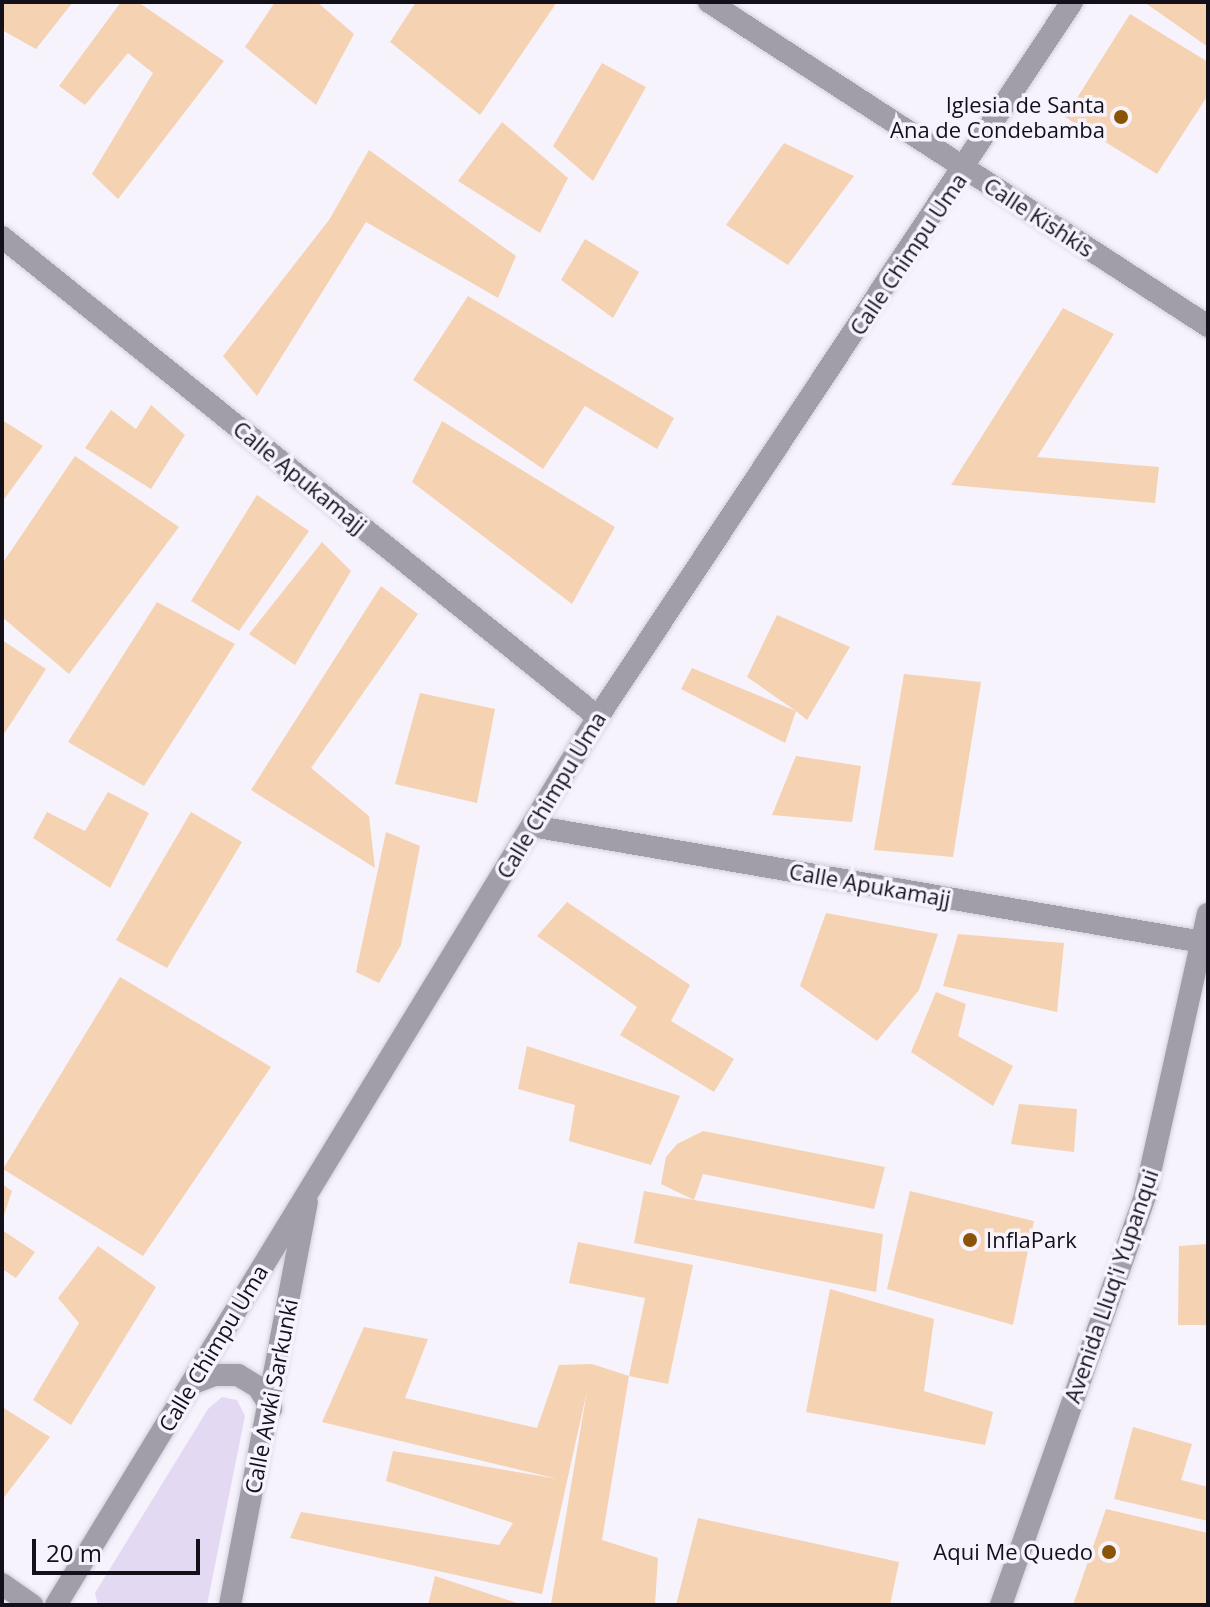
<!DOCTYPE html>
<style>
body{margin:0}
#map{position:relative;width:1210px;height:1607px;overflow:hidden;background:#f7f3fd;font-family:"Open Sans",sans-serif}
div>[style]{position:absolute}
.green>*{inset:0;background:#e4d9f3}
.building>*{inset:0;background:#f5d2b2}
.roads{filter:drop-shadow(0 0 2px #d3cfd9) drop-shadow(0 0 2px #d3cfd9)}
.minor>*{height:22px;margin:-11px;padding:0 11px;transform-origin:11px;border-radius:11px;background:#a29ea9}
.dots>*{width:22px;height:22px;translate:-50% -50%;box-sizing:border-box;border:4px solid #f7f3fd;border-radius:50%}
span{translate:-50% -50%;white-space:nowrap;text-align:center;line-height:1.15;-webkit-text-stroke:7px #f7f3fd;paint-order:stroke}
.poi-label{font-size:22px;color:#141019}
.right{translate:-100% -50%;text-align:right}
.left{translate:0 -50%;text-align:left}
.street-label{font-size:22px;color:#141019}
.frame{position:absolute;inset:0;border:4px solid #141019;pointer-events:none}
.scale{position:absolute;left:32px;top:1539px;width:168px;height:36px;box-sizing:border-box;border:4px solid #141019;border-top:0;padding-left:10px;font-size:24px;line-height:28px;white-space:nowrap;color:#141019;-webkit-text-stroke:6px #f7f3fd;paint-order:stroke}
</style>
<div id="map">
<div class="green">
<i style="clip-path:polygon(222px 1397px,237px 1400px,245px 1416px,207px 1605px,98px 1605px,95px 1593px,208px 1409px)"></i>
</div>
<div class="building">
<i style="clip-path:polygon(2px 2px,73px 2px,36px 49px,2px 30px)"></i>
<i style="clip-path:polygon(121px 2px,138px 2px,224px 61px,118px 199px,92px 174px,153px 73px,128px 53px,85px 105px,59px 86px)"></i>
<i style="clip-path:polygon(275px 2px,317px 2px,354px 34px,316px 105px,245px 47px)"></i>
<i style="clip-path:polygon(416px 2px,557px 2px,480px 115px,390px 42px)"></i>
<i style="clip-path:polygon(1144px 2px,1208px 2px,1208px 47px)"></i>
<i style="clip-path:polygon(1130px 14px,1208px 62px,1208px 95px,1157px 174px,1065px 117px)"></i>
<i style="clip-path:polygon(602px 63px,646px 87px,593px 181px,553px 146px)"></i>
<i style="clip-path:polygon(502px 122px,568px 178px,540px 233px,458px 181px)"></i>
<i style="clip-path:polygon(784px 143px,854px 176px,788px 265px,726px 225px)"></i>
<i style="clip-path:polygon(369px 150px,516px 256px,498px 298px,366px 222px,257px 396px,223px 356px,329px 220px)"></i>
<i style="clip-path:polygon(585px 239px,639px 272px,613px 318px,561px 280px)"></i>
<i style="clip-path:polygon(468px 296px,674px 418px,657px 449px,585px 406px,543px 469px,413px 380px)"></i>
<i style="clip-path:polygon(1063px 308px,1114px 334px,1037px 457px,1159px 467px,1155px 503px,951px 485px)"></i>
<i style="clip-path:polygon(151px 405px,185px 435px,151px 489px,85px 448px,111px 410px,136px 429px)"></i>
<i style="clip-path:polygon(2px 420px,43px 446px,2px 502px)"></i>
<i style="clip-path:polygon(442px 421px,615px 527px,572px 604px,412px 482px)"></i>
<i style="clip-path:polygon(75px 456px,179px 527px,69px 674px,2px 617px,2px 564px)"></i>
<i style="clip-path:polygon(257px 495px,309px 531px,239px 631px,191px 601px)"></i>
<i style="clip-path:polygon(322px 542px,351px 571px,295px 665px,249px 634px)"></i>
<i style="clip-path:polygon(381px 586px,418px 614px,311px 768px,369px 816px,375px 868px,251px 790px)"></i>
<i style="clip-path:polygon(157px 602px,235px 644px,144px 786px,68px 742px)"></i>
<i style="clip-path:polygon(777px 615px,850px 647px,807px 720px,796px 711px,785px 743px,681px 689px,692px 668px,796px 711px,747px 677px)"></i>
<i style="clip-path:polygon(2px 640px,46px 669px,2px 737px)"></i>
<i style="clip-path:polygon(904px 674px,981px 682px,953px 857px,874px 850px)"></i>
<i style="clip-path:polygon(420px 693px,495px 709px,477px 803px,395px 784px)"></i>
<i style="clip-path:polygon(796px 756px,861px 766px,852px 822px,772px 815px)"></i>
<i style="clip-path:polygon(108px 792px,149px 813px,110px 888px,33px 838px,47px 812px,85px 831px)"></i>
<i style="clip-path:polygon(191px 812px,242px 842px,167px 968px,116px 940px)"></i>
<i style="clip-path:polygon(386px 832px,420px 846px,401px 945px,379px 983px,356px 972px)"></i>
<i style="clip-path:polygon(567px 902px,690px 985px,671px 1021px,734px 1059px,714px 1092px,620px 1035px,637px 1007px,537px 936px)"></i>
<i style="clip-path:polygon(826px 913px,938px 934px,919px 990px,877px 1041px,800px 986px)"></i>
<i style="clip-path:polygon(958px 934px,1064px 943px,1057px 1012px,943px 986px)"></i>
<i style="clip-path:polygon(120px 977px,271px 1067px,143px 1256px,3px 1169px)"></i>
<i style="clip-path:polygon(936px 992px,966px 1004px,958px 1036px,1013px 1066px,993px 1106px,911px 1052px)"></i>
<i style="clip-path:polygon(527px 1046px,680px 1096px,651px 1165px,569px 1141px,575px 1105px,518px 1089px)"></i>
<i style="clip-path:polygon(1019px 1104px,1077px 1109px,1074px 1152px,1011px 1144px)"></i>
<i style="clip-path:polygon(703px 1131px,885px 1167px,874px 1209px,703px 1174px,694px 1200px,661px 1184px,666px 1157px,677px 1144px)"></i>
<i style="clip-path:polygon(2px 1184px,12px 1191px,3px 1218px,2px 1217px)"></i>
<i style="clip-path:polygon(644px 1191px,883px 1234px,876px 1292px,634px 1243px)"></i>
<i style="clip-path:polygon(910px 1191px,1034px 1221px,1013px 1325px,887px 1289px)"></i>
<i style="clip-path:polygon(2px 1230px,35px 1252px,16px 1278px,2px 1269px)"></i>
<i style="clip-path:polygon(578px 1242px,693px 1265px,668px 1384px,629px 1376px,602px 1540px,658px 1558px,655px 1605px,551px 1604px,587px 1391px,542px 1594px,290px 1538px,301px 1512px,499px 1545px,513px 1523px,386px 1481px,393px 1451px,558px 1479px,322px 1422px,364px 1327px,428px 1339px,405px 1398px,537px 1428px,559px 1365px,592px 1364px,629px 1376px,645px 1298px,569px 1283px)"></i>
<i style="clip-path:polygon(1208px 1244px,1208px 1325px,1178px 1325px,1179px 1246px)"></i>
<i style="clip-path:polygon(98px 1246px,156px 1287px,71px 1425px,33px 1400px,79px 1323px,58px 1298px)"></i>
<i style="clip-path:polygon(830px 1289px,934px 1319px,924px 1391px,993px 1412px,985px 1445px,806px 1412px)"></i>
<i style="clip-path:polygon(2px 1407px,50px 1437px,2px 1500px)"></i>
<i style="clip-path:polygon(1133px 1427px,1192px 1444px,1181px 1480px,1208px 1487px,1208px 1521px,1114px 1499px)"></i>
<i style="clip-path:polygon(1106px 1509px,1208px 1533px,1208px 1605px,1073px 1605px)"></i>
<i style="clip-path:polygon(698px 1518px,899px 1562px,890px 1605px,676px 1605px)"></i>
<i style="clip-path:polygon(435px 1576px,520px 1604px,519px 1605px,428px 1605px)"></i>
</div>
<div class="roads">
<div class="minor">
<i style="left:709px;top:2px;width:595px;rotate:33deg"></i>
<i style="left:2px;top:237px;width:765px;rotate:38.85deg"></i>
<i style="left:532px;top:826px;width:686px;rotate:9.82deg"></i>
<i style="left:191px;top:1384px;width:25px;rotate:-21deg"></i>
<i style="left:214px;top:1375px;width:24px"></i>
<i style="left:238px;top:1375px;width:23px;rotate:31deg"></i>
<i style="left:258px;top:1387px;width:25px;rotate:58deg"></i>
<i style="left:2px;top:1584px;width:37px;rotate:35deg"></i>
<i style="left:56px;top:1605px;width:1040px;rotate:-58.6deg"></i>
<i style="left:598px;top:717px;width:858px;rotate:-56.46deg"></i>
<i style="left:230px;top:1605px;width:410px;rotate:-79.2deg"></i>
<i style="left:1001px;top:1605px;width:435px;rotate:-70.6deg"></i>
<i style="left:1145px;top:1195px;width:288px;rotate:-77.4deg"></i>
</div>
</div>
<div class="dots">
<i style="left:1121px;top:117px;background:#8a5306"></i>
<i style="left:970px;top:1240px;background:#8a5306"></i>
<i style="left:1109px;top:1552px;background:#8a5306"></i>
</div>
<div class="poi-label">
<span class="right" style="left:1105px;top:117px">Iglesia de Santa<br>Ana de Condebamba</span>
<span class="left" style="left:986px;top:1240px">InflaPark</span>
<span class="right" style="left:1093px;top:1552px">Aqui Me Quedo</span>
</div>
<div class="street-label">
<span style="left:1039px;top:217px;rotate:33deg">Calle Kishkis</span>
<span style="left:908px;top:254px;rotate:-56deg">Calle Chimpu Uma</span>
<span style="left:300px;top:477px;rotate:39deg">Calle Apukamajj</span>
<span style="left:551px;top:795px;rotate:-59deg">Calle Chimpu Uma</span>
<span style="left:870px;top:885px;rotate:10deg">Calle Apukamajj</span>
<span style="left:1111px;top:1286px;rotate:-71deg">Avenida Lluq'i Yupanqui</span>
<span style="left:213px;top:1348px;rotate:-59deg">Calle Chimpu Uma</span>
<span style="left:271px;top:1396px;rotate:-79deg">Calle Awki Sarkunki</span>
</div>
<div class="frame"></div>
<div class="scale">20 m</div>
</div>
